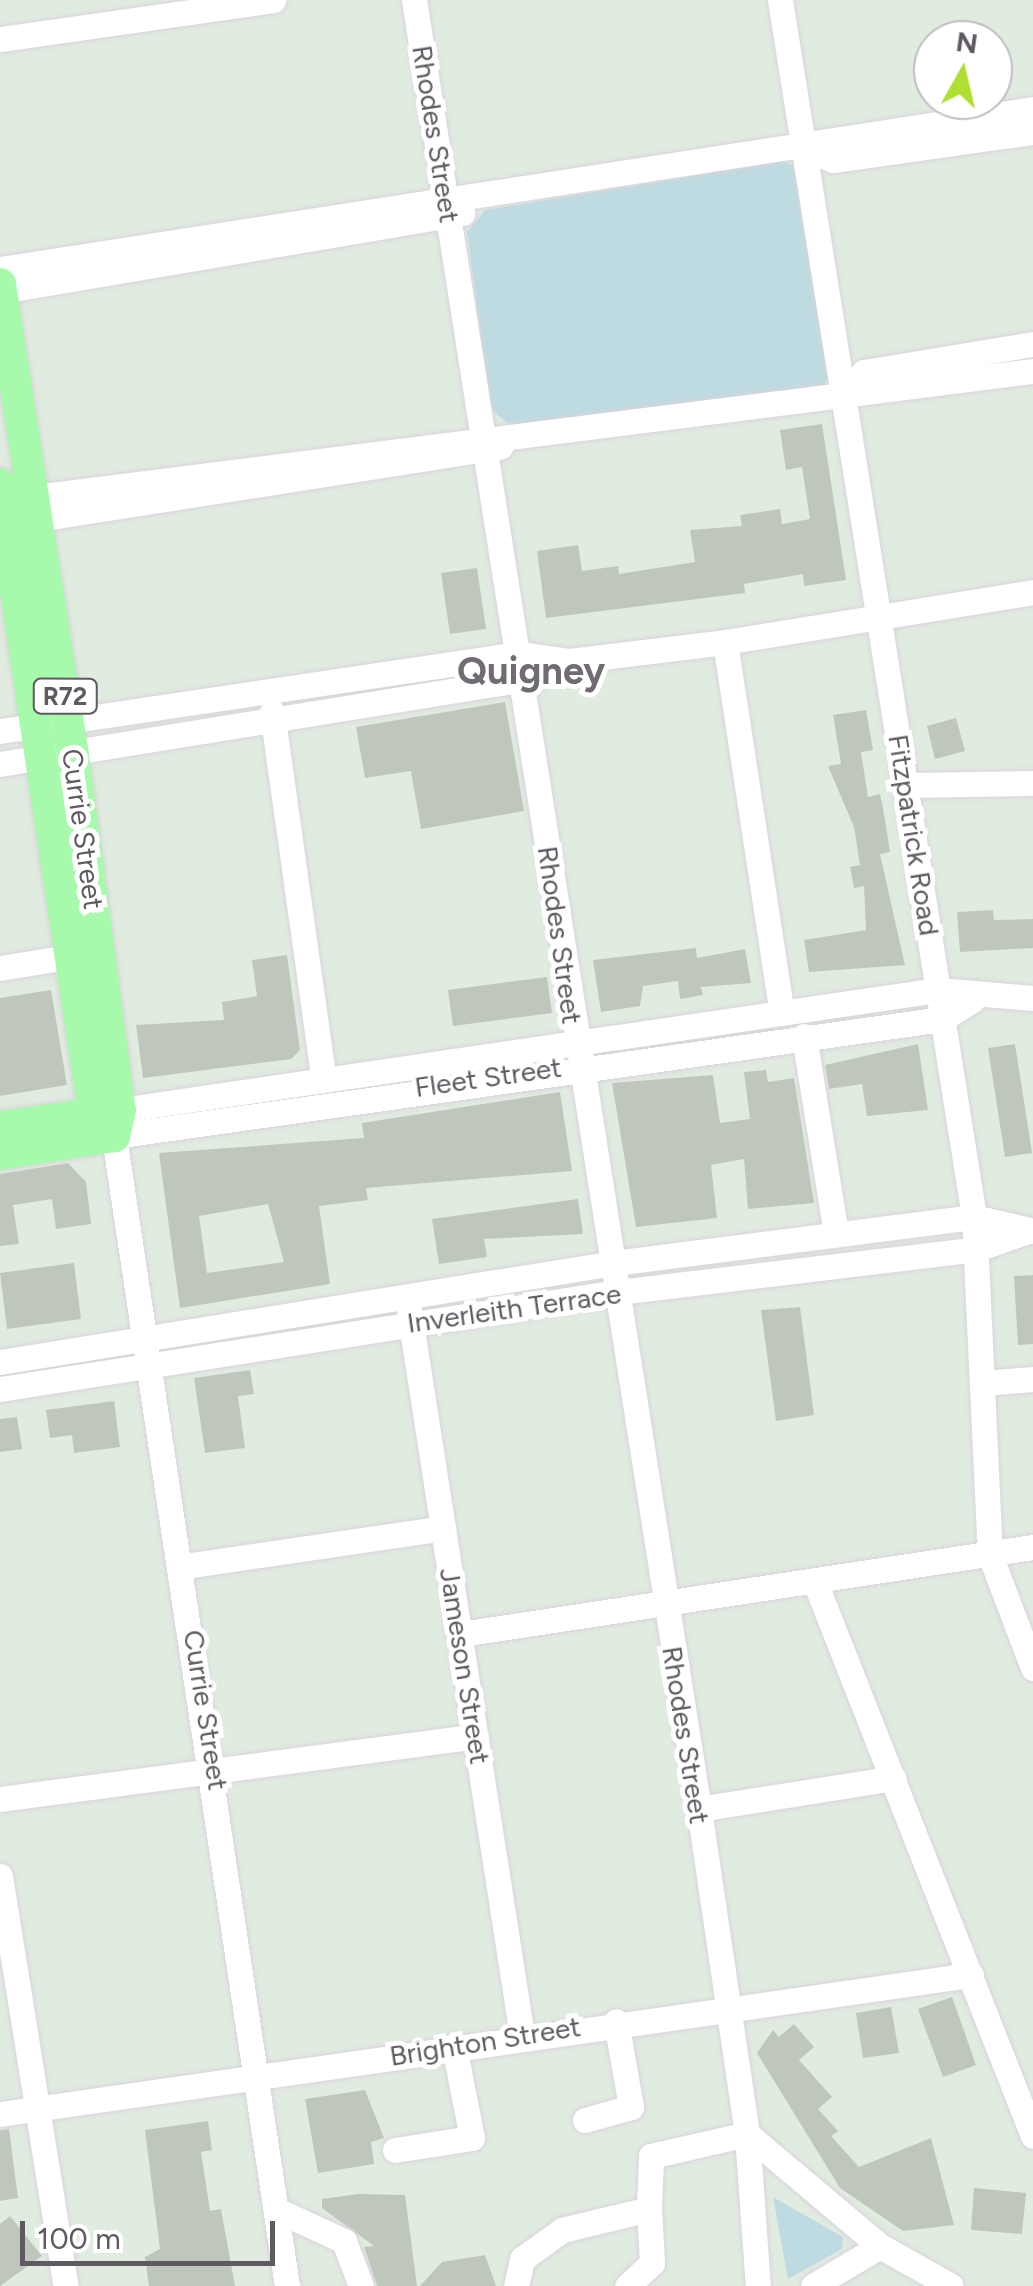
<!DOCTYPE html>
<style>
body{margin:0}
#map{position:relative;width:1033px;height:2286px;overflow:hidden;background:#e1ece1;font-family:Figtree,sans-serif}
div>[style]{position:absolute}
.green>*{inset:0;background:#bedbe2}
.building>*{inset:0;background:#bfc7bd}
.roads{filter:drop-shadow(0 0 2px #d9d4da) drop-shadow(0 0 2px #d9d4da)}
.minor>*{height:25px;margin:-12.5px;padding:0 12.5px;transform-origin:12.5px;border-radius:12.5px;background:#fff}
.major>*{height:32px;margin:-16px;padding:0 16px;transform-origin:16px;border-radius:16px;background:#a7faab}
span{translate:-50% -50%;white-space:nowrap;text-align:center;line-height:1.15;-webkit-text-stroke:10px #fff;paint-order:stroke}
.shield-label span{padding:2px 8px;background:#fff;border:2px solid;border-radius:8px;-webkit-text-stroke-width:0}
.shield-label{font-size:25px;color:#5f5a61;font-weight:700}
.street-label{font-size:28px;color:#5f5a61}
.district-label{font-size:38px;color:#716b73;font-weight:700}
.north{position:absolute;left:913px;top:20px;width:100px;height:100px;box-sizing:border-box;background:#fff;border:2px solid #bfbdc0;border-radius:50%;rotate:8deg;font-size:28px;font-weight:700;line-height:40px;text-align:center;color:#5f5a61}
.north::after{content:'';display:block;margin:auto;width:35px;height:45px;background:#aedf33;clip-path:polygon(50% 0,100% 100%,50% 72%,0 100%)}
.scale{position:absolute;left:20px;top:2221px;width:255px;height:45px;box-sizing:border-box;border:5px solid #5f5a61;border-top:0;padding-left:12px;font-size:30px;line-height:35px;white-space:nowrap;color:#5f5a61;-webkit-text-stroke:8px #fff;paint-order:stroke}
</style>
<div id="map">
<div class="green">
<i style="clip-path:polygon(784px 161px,794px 166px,831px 377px,822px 386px,520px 433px,491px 410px,467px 232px,485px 210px)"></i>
<i style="clip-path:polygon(773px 2197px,843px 2237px,842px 2249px,788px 2279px)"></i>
</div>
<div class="building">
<i style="clip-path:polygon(822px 424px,846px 580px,804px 586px,803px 574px,744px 584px,745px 593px,546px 618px,537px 551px,578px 545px,582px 571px,618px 566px,619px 574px,695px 562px,690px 530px,742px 526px,740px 515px,780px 509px,782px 524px,810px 519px,802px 467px,786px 470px,780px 430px)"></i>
<i style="clip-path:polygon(477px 568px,486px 629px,450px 634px,441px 573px)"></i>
<i style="clip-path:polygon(505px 702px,524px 811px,421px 829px,411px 771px,365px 778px,356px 727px)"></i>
<i style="clip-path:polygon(866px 710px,873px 750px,861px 752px,868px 797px,880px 794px,883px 808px,890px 852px,880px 854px,905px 965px,809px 972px,804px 940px,866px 930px,864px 886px,854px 888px,850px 867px,860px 865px,854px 827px,828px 766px,841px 764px,833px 715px)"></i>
<i style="clip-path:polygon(956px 718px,965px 751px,935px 759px,927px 726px)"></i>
<i style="clip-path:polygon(993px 910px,994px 920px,1033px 919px,1033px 948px,960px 952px,957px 912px)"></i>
<i style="clip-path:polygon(696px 948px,697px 958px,745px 949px,751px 983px,701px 987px,703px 995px,680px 999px,678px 981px,643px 986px,640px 1006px,601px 1012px,593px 960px)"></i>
<i style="clip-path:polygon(287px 955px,300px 1050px,291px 1059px,143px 1078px,136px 1025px,224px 1020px,222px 1002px,257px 996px,252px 960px)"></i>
<i style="clip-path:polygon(547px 977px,552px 1013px,453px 1026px,448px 990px)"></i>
<i style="clip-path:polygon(51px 990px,67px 1085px,0 1096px,0 998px)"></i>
<i style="clip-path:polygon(918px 1044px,928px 1110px,867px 1116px,862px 1084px,829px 1089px,825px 1065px)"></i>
<i style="clip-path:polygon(1015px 1044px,1032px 1153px,1005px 1157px,988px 1048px)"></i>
<i style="clip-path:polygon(766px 1070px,768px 1082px,794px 1078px,814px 1203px,748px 1209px,744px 1159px,711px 1165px,717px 1218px,636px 1227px,612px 1083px,713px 1075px,720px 1123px,750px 1119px,744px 1072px)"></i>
<i style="clip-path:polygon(evenodd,560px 1092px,572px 1171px,366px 1188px,368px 1200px,319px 1206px,330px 1284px,180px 1308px,159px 1153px,364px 1138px,362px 1123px,560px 1092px,268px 1204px,284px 1262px,207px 1273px,199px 1216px,268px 1204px)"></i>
<i style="clip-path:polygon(68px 1163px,86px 1182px,91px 1224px,56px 1229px,52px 1199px,13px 1205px,19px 1244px,0 1246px,0 1174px)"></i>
<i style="clip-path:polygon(578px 1199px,583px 1234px,484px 1239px,487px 1257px,439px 1264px,432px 1219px)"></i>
<i style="clip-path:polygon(74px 1263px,81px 1319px,7px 1329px,0 1273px)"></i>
<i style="clip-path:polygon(1033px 1275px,1033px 1344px,1018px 1345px,1014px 1276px)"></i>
<i style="clip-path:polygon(800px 1307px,814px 1415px,776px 1421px,761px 1310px)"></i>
<i style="clip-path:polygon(250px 1370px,254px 1394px,238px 1396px,245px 1448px,205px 1453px,194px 1378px)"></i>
<i style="clip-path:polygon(114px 1401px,120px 1447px,74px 1453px,72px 1435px,50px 1438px,46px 1410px)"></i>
<i style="clip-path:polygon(17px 1417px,22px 1449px,0 1452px,0 1419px)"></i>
<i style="clip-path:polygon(952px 1997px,976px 2065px,943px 2077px,918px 2009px)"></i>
<i style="clip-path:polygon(891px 2007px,899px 2053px,863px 2058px,856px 2013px)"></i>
<i style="clip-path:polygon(794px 2024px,814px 2047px,799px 2060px,832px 2097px,818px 2109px,838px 2131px,831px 2136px,859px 2167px,931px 2138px,954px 2225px,903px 2231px,840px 2188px,757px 2053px,773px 2030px,779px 2037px)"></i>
<i style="clip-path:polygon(365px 2090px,384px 2138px,371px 2142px,374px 2164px,318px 2173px,305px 2099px)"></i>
<i style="clip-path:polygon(208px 2121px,212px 2150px,201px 2152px,210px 2211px,221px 2209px,235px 2286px,149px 2286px,145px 2257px,160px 2249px,145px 2130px)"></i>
<i style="clip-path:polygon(9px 2129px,18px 2198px,0 2201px,0 2130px)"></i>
<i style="clip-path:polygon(974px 2188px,1026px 2193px,1022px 2234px,971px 2230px)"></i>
<i style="clip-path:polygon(358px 2194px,405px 2195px,417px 2286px,377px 2286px,364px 2247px,374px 2246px,322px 2208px,322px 2199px)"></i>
<i style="clip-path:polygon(10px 2216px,42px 2256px,0 2286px,0 2224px)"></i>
<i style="clip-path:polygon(485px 2255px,496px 2286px,420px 2286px,442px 2262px)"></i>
</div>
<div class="roads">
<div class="minor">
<i style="left:414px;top:0;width:1831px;rotate:81.05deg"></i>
<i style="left:699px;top:1809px;width:329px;rotate:81.6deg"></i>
<i style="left:747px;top:2134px;width:152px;rotate:85.9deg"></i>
<i style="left:780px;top:0;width:1232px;rotate:80.94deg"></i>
<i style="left:974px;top:1217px;width:338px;rotate:87.3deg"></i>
<i style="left:990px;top:1555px;width:121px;rotate:69.2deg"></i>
<i style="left:0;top:39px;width:276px;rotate:-8.1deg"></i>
<i style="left:805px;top:149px;width:30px;rotate:21deg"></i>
<i style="left:833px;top:160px;width:202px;rotate:-8deg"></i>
<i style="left:0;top:269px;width:1045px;rotate:-8.8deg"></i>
<i style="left:1px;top:291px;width:468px;rotate:-9.6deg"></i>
<i style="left:845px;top:391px;width:27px;rotate:-45deg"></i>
<i style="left:864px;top:372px;width:171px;rotate:-9.4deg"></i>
<i style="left:35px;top:497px;width:1006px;rotate:-7.2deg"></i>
<i style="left:38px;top:519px;width:468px;rotate:-8.9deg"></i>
<i style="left:725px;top:642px;width:371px;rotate:81.3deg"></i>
<i style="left:272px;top:712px;width:366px;rotate:82deg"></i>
<i style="left:0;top:731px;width:525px;rotate:-8.44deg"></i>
<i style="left:519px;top:654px;width:50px;rotate:8deg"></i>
<i style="left:569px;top:661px;width:157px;rotate:-6.9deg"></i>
<i style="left:725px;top:642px;width:312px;rotate:-9.2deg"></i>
<i style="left:0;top:764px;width:544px;rotate:-9.2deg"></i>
<i style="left:907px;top:785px;width:126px;rotate:-0.9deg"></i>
<i style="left:0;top:968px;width:68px;rotate:-9.3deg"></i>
<i style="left:804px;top:1036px;width:201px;rotate:80.8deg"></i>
<i style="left:120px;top:1110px;width:827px;rotate:-8.35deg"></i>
<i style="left:938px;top:990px;width:95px;rotate:4.8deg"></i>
<i style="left:409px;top:1310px;width:735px;rotate:81.15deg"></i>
<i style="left:0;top:1362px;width:622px;rotate:-9.16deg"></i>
<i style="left:614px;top:1263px;width:363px;rotate:-7.3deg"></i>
<i style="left:974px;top:1217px;width:61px;rotate:13.3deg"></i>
<i style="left:983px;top:1383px;width:50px;rotate:-4.6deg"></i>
<i style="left:0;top:1389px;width:626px;rotate:-8.92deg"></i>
<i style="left:618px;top:1292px;width:362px;rotate:-6.8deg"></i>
<i style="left:977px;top:1249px;width:54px;rotate:-19.4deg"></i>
<i style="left:184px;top:1566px;width:262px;rotate:-8.3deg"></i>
<i style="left:815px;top:1582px;width:595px;rotate:68.52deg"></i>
<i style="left:461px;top:1634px;width:579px;rotate:-8.65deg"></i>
<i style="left:0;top:1799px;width:480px;rotate:-7.5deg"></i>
<i style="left:699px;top:1809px;width:197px;rotate:-9deg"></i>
<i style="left:0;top:1876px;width:415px;rotate:80.9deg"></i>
<i style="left:0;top:2114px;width:981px;rotate:-8.15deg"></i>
<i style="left:585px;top:2120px;width:48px;rotate:-15.8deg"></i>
<i style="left:631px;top:2107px;width:87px;rotate:-99.9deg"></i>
<i style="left:395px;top:2150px;width:78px;rotate:-8.9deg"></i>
<i style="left:472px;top:2138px;width:94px;rotate:-101.1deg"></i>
<i style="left:649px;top:2209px;width:53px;rotate:-87.8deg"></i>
<i style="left:651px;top:2156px;width:98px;rotate:-12.9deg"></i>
<i style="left:747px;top:2134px;width:174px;rotate:40.1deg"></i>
<i style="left:880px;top:2246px;width:81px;rotate:29.4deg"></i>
<i style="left:277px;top:2210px;width:74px;rotate:24.8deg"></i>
<i style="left:344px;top:2241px;width:48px;rotate:69.3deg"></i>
<i style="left:287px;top:2286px;width:1163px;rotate:-98.56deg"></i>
<i style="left:114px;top:1136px;width:836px;rotate:-8.04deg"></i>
<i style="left:942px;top:1019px;width:36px;rotate:-32deg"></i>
<i style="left:516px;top:2286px;width:28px;rotate:-77deg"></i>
<i style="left:522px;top:2259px;width:49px;rotate:-35.9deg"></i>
<i style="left:562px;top:2230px;width:89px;rotate:-13.6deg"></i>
<i style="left:649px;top:2209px;width:54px;rotate:86.8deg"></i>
<i style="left:652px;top:2263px;width:34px;rotate:137deg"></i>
<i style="left:813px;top:2286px;width:78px;rotate:-30.8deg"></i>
</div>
<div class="major">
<i style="left:0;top:284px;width:477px;rotate:81.2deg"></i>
<i style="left:73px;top:755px;width:358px;rotate:82.5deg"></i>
<i style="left:120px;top:1110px;width:27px;rotate:103deg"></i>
<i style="left:0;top:484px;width:637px;rotate:81.51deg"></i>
<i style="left:94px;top:1114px;width:30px;rotate:48deg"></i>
<i style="left:0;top:1127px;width:117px;rotate:-8.3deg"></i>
<i style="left:0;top:1154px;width:115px;rotate:-9deg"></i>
</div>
</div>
<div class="shield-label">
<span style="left:65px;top:696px">R72</span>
</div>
<div class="street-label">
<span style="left:436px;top:134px;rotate:81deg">Rhodes Street</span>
<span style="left:83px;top:829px;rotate:82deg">Currie Street</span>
<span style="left:914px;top:835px;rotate:81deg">Fitzpatrick Road</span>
<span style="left:560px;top:935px;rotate:82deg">Rhodes Street</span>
<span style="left:488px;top:1077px;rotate:-8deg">Fleet Street</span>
<span style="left:514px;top:1308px;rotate:-8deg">Inverleith Terrace</span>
<span style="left:465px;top:1666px;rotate:81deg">Jameson Street</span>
<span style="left:206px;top:1710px;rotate:81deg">Currie Street</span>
<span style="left:686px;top:1735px;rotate:81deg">Rhodes Street</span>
<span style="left:485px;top:2041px;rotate:-9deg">Brighton Street</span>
</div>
<div class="district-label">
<span style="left:531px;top:672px">Quigney</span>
</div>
<div class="north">N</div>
<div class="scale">100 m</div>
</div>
